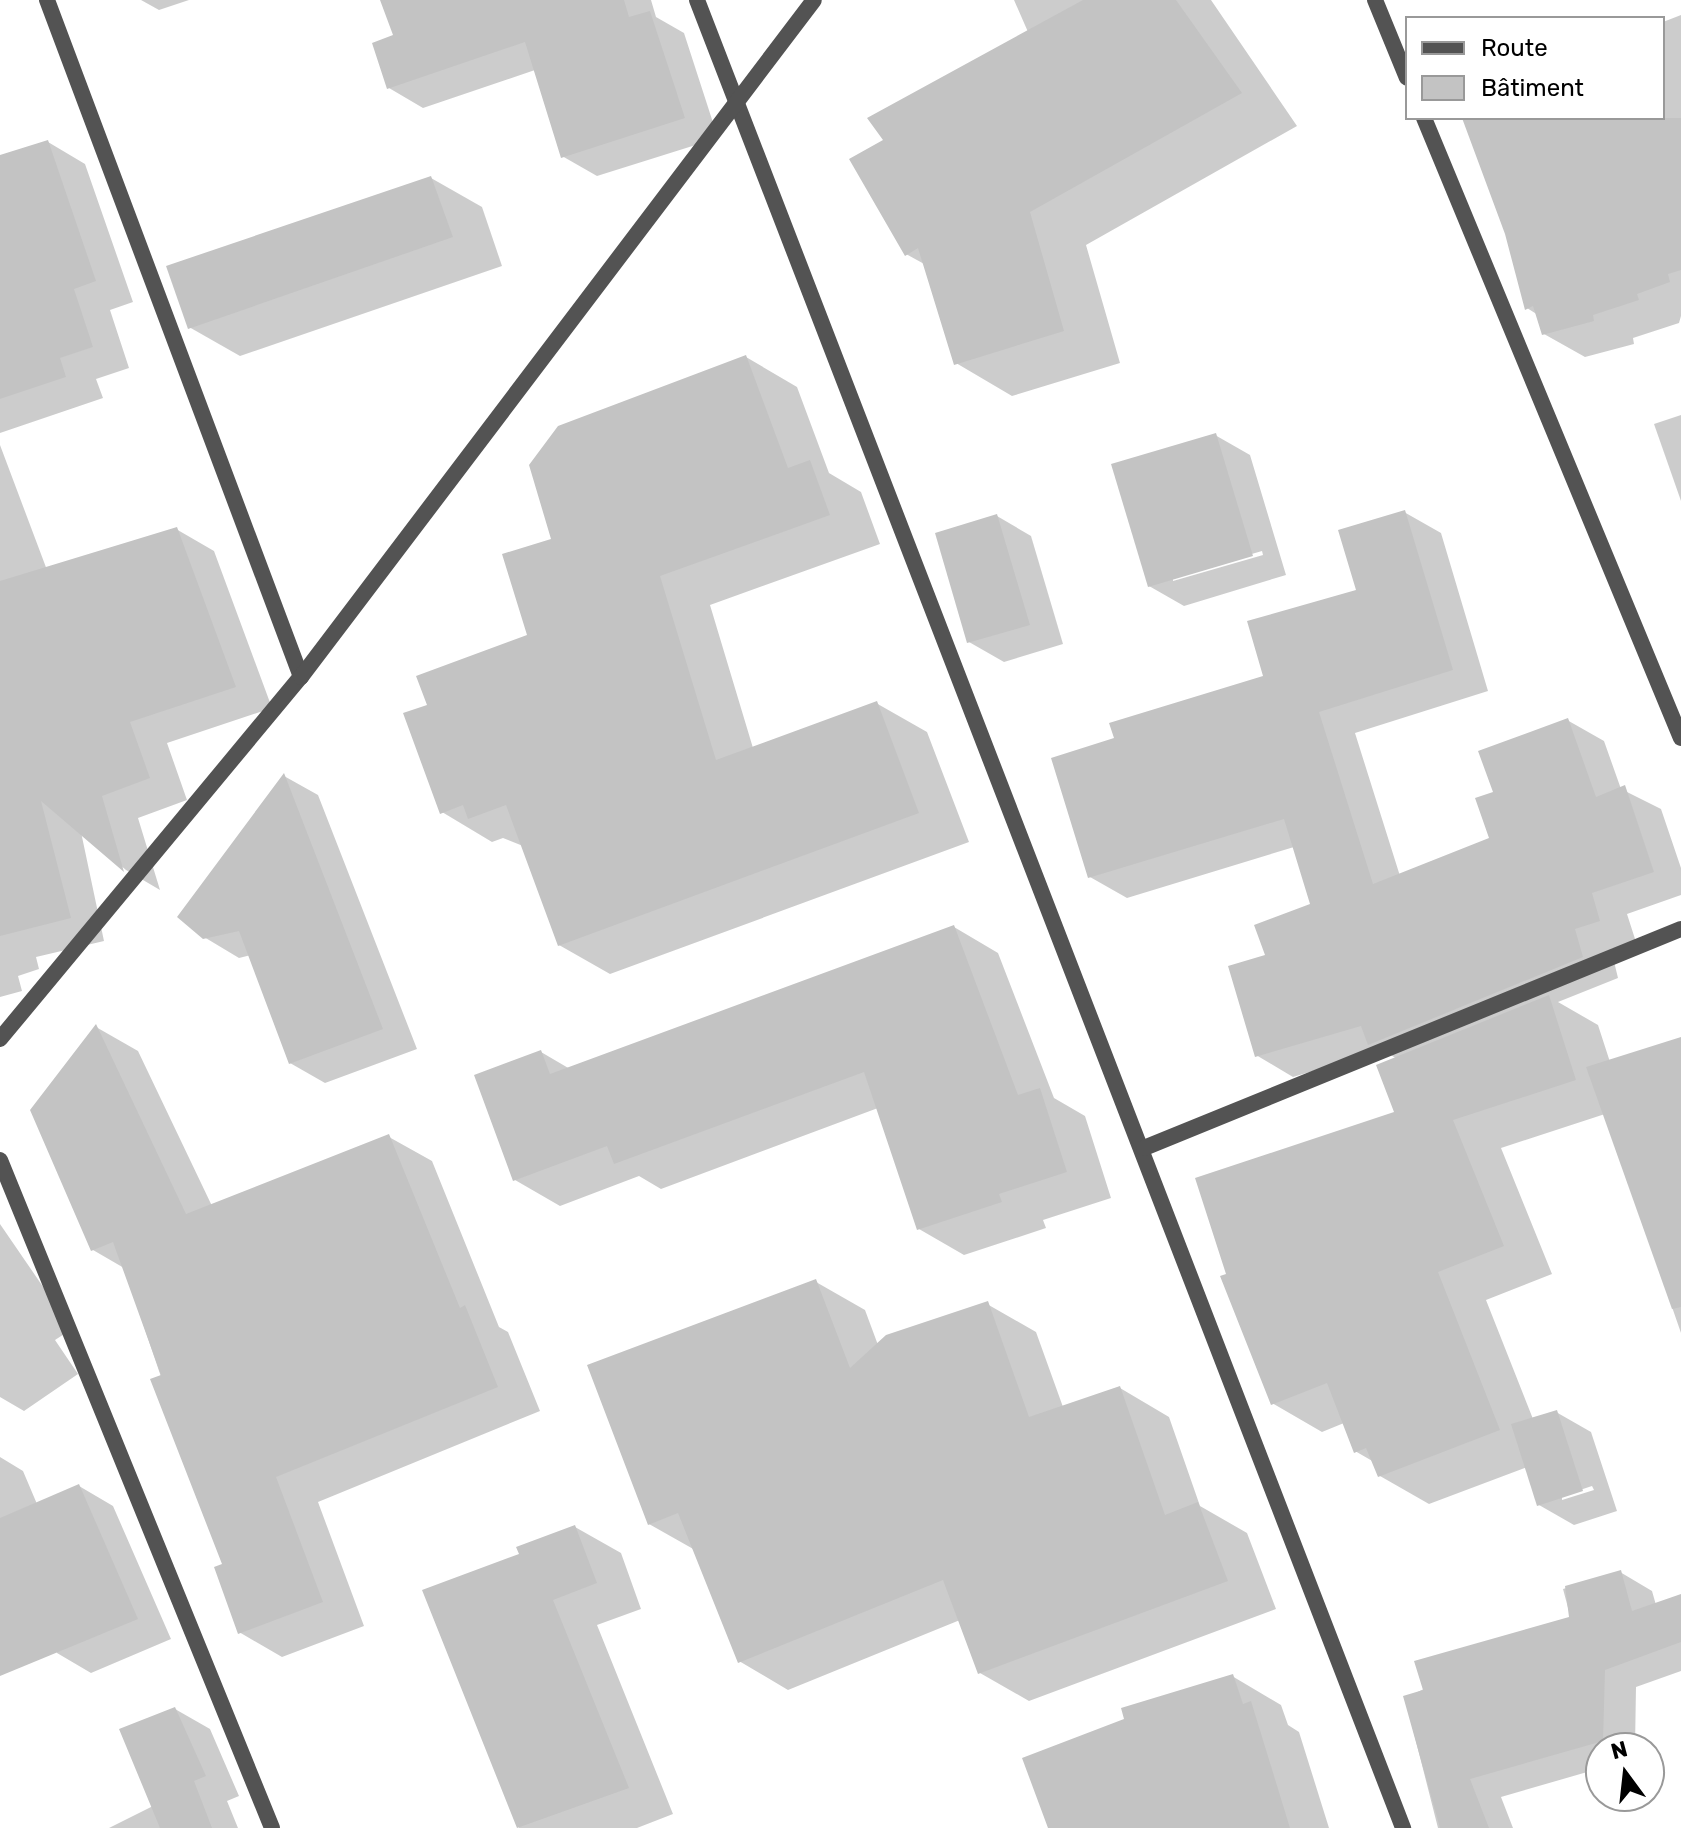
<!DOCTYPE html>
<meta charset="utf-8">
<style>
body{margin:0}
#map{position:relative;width:1681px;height:1828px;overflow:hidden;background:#fff;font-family:Rubik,sans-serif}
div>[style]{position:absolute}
.shadow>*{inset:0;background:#0003}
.building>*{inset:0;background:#c3c3c3}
.street>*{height:16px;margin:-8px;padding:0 8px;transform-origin:8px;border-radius:8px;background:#535353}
span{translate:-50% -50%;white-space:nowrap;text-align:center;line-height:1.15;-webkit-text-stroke:6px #fff;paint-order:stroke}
.legend{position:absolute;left:1405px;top:16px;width:260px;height:104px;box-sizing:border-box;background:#fff;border:2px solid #999;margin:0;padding:10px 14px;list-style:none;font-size:24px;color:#000}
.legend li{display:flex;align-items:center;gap:16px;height:40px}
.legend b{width:40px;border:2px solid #999}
.north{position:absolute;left:1585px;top:1732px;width:80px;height:80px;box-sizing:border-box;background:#fff;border:2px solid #999;border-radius:50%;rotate:345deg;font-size:22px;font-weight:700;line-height:32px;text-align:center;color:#000}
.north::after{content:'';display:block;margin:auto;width:28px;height:36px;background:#000;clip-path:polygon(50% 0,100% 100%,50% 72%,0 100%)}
</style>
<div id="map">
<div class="shadow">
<i style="clip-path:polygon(141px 0,189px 0,159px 10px)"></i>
<i style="clip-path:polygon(382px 0,651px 0,656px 17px,684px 33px,718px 138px,597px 176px,562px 156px,535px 70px,423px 108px,389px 88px,395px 37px)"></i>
<i style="clip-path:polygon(1014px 0,1211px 0,1297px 126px,1086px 245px,1120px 363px,1012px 396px,956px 363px,926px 265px,906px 254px,886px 141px,1028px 32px)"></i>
<i style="clip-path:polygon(1681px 15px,1681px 316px,1679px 323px,1633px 338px,1634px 344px,1585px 357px,1544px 334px,1538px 315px,1527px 308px,1507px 234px,1465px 118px,1663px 118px,1663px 22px)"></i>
<i style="clip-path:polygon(48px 142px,85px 164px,133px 302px,110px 310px,129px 368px,96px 379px,103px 398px,0 433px,0 158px)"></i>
<i style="clip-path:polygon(431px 178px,482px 207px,502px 266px,240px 356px,189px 327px)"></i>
<i style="clip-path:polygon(746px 357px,797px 387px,829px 473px,861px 492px,880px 544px,710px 605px,753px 748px,876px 703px,927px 732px,969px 842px,610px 974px,559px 945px,523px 846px,503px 838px,492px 842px,442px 812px,429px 706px,529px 636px,554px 541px)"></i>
<i style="clip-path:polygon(1681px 415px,1681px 501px,1654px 424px)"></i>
<i style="clip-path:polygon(evenodd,1215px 435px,1250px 455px,1286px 575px,1184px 606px,1149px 586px,1215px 435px,1262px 551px,1263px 555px,1173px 581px,1173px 577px,1262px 551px)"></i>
<i style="clip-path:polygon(0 445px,47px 570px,176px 529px,214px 551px,272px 708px,167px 743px,187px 800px,138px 818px,160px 890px,126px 870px,81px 832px,104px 941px,36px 957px,39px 969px,18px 976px,22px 991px,0 997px)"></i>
<i style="clip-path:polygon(evenodd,1404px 512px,1441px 533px,1488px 691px,1355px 733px,1400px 876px,1492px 840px,1496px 793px,1567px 720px,1604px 741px,1621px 789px,1661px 809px,1681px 868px,1681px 895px,1627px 914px,1636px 942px,1611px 949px,1618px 978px,1558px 1002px,1598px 1025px,1610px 1062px,1681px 1039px,1681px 1333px,1605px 1114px,1501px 1148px,1552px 1274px,1486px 1300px,1533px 1419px,1556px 1412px,1591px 1432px,1617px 1511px,1574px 1525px,1539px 1505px,1527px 1467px,1429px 1504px,1380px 1476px,1374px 1462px,1355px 1451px,1344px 1423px,1322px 1432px,1272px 1403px,1397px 1113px,1397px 1059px,1383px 1050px,1293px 1077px,1256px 1055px,1268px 956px,1313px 905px,1294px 847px,1127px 898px,1090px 877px,1116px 740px,1265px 678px,1359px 591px,1404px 512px,1592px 1486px,1594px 1490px,1562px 1500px,1562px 1496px,1592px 1486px)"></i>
<i style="clip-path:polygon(997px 516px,1031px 536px,1063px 644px,1004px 662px,969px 642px)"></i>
<i style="clip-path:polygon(284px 776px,318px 795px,417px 1049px,325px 1083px,290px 1063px,251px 955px,239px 958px,204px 937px)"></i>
<i style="clip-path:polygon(954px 927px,998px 953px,1054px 1098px,1085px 1116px,1111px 1198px,1043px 1220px,1046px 1228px,964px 1255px,919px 1229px,878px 1108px,661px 1189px,639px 1176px,560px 1206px,515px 1180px,541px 1052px,570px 1069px)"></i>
<i style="clip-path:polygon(96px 1027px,138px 1051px,212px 1206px,389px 1137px,432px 1161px,499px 1327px,508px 1332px,540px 1411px,318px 1502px,364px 1626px,282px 1657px,239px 1632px,225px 1565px,124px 1268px,93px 1250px)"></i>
<i style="clip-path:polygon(0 1224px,72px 1329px,55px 1340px,78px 1374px,24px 1411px,0 1397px)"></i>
<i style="clip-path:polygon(816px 1282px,865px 1310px,878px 1345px,987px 1304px,1036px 1332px,1063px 1407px,1120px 1388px,1169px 1417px,1200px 1506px,1247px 1533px,1276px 1609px,1029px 1701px,980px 1673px,960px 1620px,788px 1690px,739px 1661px,695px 1550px,649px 1524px)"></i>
<i style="clip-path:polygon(0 1457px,23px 1471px,37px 1504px,79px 1486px,113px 1506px,171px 1639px,91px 1673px,57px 1653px,40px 1609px,0 1624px)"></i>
<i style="clip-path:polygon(575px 1527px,621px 1553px,641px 1609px,597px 1625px,673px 1814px,637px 1828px,519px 1828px,424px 1591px,521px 1555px)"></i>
<i style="clip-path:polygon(1620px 1572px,1652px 1591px,1656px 1605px,1681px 1596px,1681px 1671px,1636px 1687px,1635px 1748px,1601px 1748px,1601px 1768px,1501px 1797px,1513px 1828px,1438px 1828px,1405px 1698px,1571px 1619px,1563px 1589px)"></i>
<i style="clip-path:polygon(1232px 1676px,1281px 1705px,1288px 1725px,1299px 1732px,1329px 1828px,1050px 1828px)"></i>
<i style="clip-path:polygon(175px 1709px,210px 1729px,239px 1796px,227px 1801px,238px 1828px,109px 1828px,153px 1806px)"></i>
</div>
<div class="building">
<i style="clip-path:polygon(380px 0,624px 0,629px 17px,650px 11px,685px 118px,561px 158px,525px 42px,387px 89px,372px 43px,393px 35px)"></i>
<i style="clip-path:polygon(1083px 0,1176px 0,1242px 93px,1030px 212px,1064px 331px,954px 365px,918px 248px,905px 256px,849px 159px,883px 140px,867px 118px)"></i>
<i style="clip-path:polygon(1462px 118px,1681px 118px,1681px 270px,1668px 274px,1670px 282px,1637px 294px,1639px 300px,1593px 315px,1594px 321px,1542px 335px,1533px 306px,1525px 310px,1505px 234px)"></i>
<i style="clip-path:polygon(48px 140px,96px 281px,74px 289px,93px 347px,60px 358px,66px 377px,0 399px,0 155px)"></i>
<i style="clip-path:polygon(431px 176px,453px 237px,188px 329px,166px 266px)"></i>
<i style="clip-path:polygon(746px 355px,788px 468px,810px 460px,830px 515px,660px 576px,716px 760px,877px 701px,919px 813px,558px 946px,506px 805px,468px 819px,463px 805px,440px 814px,403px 713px,427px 705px,416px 676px,527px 635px,502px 554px,551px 539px,529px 465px,558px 426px)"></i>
<i style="clip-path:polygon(1216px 433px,1253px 556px,1148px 587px,1111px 464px)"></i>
<i style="clip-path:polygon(1405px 510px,1453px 670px,1319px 712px,1373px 884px,1489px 838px,1475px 798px,1493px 792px,1478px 751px,1568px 718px,1596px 797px,1625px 785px,1654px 872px,1592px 893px,1600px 921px,1575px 929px,1583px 957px,1368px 1045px,1361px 1026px,1255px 1057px,1228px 966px,1265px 955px,1254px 925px,1310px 904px,1284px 819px,1088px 878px,1051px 758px,1114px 738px,1109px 723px,1263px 676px,1247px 621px,1356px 590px,1338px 530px)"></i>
<i style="clip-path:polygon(997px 514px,1030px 625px,967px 643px,935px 533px)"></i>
<i style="clip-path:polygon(177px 527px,236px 687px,130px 722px,150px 778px,102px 796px,124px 872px,41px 801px,71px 918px,0 936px,0 581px)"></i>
<i style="clip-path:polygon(284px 773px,383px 1029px,289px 1064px,239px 931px,203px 939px,177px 917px)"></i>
<i style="clip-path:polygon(954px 925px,1018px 1095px,1040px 1088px,1067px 1172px,999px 1194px,1002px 1202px,917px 1230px,864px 1072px,614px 1164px,607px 1146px,513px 1181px,474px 1075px,541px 1050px,550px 1074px)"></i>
<i style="clip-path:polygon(1549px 995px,1576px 1080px,1453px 1120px,1504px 1246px,1438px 1272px,1500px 1430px,1378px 1477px,1366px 1448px,1354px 1453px,1327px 1383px,1271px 1405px,1220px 1276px,1226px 1274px,1195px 1178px,1394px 1112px,1376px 1065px)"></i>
<i style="clip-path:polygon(96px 1024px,186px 1214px,389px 1134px,460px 1308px,465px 1305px,498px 1387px,276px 1477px,323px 1602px,238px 1634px,214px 1567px,222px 1564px,150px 1379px,161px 1375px,113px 1242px,91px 1251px,30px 1110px)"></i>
<i style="clip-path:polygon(1681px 1037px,1681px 1307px,1672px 1309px,1586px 1067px)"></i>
<i style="clip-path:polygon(816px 1279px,850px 1368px,886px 1335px,988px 1301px,1029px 1417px,1120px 1386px,1165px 1515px,1198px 1502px,1228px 1581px,978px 1674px,943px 1580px,738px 1663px,678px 1513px,648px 1525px,587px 1365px)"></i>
<i style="clip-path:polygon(1557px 1410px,1583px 1491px,1537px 1506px,1511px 1424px)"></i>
<i style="clip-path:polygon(79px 1484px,138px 1619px,0 1676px,0 1518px)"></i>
<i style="clip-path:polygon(575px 1525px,597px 1583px,553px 1600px,629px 1788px,517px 1828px,422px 1590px,519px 1554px,516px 1547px)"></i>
<i style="clip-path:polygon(1621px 1570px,1632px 1611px,1681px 1594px,1681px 1642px,1605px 1670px,1603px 1741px,1470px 1779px,1489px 1828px,1440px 1828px,1403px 1696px,1423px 1690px,1414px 1661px,1569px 1617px,1565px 1586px)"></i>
<i style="clip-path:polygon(1233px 1674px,1243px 1704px,1251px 1701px,1290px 1828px,1048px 1828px,1022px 1758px,1124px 1719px,1121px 1708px)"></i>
<i style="clip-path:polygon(175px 1707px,206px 1776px,194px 1781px,212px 1828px,160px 1828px,119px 1729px)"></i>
</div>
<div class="street">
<i style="left:47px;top:0;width:723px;rotate:69.43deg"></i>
<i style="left:697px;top:0;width:1960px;rotate:68.88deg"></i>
<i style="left:1375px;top:0;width:84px;rotate:67.7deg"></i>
<i style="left:1424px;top:118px;width:671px;rotate:67.49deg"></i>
<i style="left:0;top:1039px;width:471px;rotate:-50.3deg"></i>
<i style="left:301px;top:677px;width:849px;rotate:-52.85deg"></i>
<i style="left:1144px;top:1148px;width:580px;rotate:-22.19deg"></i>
<i style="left:0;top:1160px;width:721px;rotate:67.84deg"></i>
</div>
<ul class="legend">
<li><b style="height:10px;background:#535353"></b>Route</li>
<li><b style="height:22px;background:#c3c3c3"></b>Bâtiment</li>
</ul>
<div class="north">N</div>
</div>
